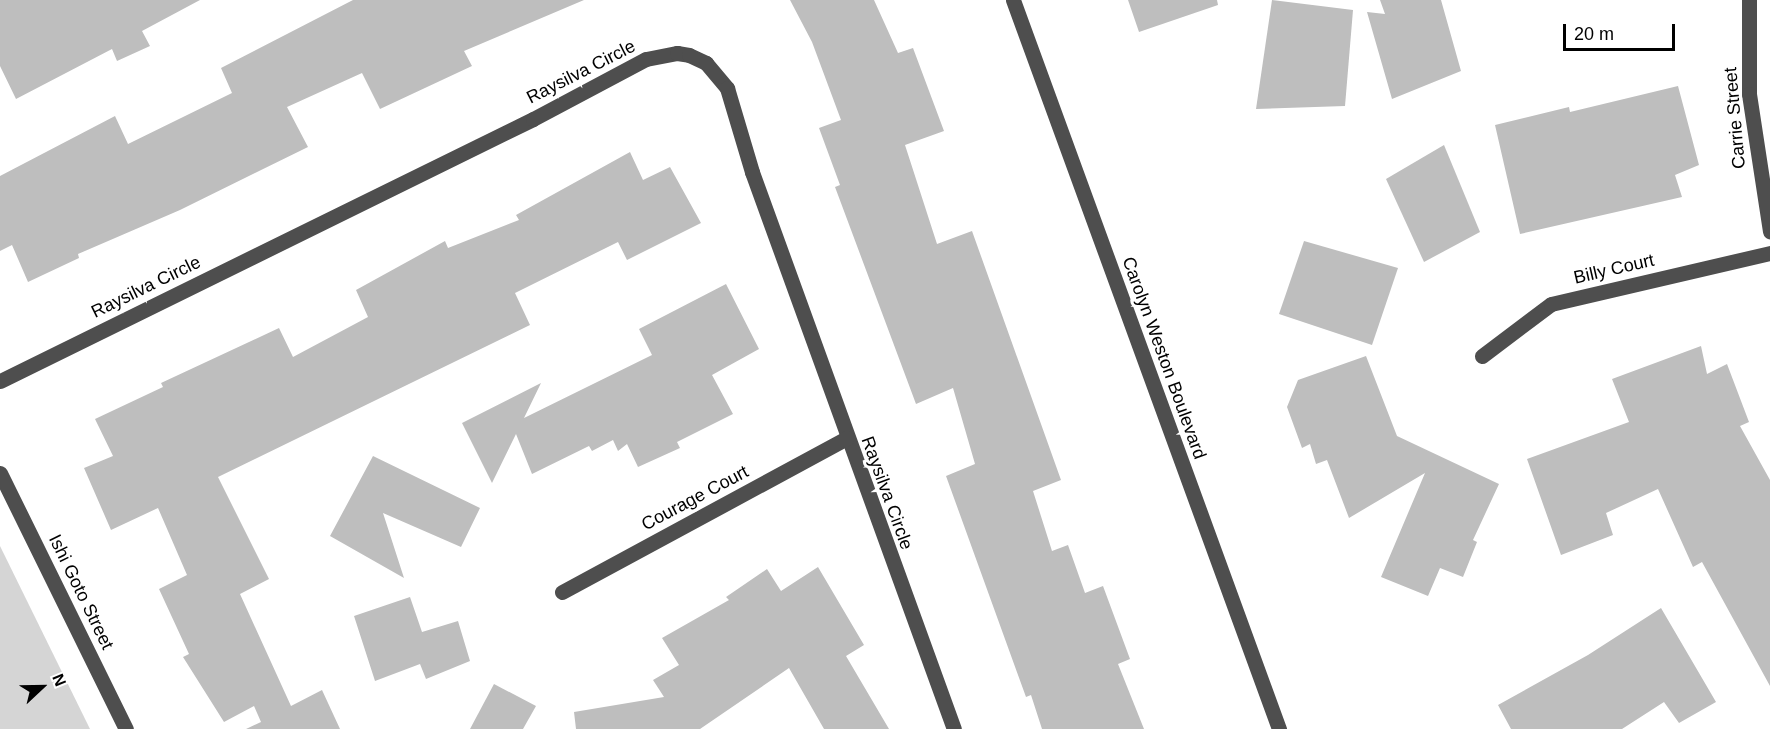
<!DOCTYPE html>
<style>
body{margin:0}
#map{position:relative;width:1770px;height:729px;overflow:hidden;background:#fff;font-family:Arial,sans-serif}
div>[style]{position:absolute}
.green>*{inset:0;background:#d5d5d5}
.building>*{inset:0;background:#bebebe}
.minor>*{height:15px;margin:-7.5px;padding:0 7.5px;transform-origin:7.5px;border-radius:7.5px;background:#4e4e4e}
span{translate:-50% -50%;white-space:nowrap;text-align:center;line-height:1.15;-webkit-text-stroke:6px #fff;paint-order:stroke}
.street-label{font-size:18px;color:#000}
.north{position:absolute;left:12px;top:657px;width:60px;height:60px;-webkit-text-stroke:4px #fff;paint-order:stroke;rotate:68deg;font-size:16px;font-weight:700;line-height:24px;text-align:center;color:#000}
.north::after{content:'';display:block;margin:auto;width:21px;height:27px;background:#000;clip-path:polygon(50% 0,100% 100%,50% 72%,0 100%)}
.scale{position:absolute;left:1563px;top:24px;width:112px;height:27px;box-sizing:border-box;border:3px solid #000;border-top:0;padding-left:8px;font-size:18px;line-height:21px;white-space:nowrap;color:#000;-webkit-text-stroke:4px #fff;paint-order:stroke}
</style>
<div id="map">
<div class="green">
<i style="clip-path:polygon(0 546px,90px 729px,0 729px)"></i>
</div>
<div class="building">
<i style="clip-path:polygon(0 0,200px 0,142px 31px,150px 46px,117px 61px,112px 49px,16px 99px,0 66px)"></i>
<i style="clip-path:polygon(353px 0,584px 0,464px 51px,472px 66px,380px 109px,362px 73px,287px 107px,308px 147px,180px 210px,78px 254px,79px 258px,28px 282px,12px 245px,0 251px,0 176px,115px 116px,128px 144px,232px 93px,221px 68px)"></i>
<i style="clip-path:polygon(790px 0,874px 0,898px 53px,913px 48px,944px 131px,905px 145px,937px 244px,972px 231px,1061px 480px,1033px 491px,1052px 551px,1068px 545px,1085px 593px,1103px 586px,1130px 659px,1118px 664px,1144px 729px,1042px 729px,1031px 695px,1026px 697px,946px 476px,975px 464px,953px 388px,916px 404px,835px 187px,840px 185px,819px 128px,841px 120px,812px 42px)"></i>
<i style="clip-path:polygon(1128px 0,1217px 0,1218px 5px,1139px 32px)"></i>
<i style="clip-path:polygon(1272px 0,1353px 10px,1345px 106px,1256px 109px)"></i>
<i style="clip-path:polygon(1380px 0,1441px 0,1461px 71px,1392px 99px,1367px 12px,1385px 14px)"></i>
<i style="clip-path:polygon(1678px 86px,1699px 165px,1675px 175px,1682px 197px,1520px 234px,1495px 125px,1569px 107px,1570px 112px)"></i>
<i style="clip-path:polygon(1444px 145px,1480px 232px,1424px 262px,1386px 179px)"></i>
<i style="clip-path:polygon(630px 152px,643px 180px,670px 167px,701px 223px,627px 260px,618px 242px,515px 293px,530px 325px,218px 477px,269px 579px,240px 594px,291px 706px,322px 690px,340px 729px,246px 729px,261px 722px,254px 706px,224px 722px,183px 657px,189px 654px,159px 589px,187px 575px,158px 508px,111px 530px,84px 468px,113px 456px,95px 419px,163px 387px,161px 383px,279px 328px,293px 357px,368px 317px,356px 290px,445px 241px,448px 248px,519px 220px,516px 215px)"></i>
<i style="clip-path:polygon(1304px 241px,1398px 268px,1372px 345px,1279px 314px)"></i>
<i style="clip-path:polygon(726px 284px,759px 349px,712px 375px,733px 414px,677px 442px,680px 448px,638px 467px,627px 444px,618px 451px,613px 440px,592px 451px,589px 446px,532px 474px,516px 434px,492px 483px,462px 423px,541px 383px,524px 418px,652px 355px,639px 329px)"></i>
<i style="clip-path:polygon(1701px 346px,1707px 374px,1727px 364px,1749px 422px,1740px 426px,1770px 480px,1770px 686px,1702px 562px,1693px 567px,1658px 489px,1606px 513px,1613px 535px,1561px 555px,1527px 459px,1629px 422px,1612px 379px)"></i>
<i style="clip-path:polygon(1366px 356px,1397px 436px,1499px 484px,1473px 540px,1477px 542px,1463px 577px,1440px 568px,1428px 596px,1381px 577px,1425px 473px,1349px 518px,1327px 460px,1316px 464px,1310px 444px,1302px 448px,1287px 407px,1298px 380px)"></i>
<i style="clip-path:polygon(373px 456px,480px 508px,461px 547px,383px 513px,404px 578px,330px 536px)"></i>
<i style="clip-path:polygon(818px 567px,864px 645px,846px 656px,889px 729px,824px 729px,789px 668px,700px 729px,576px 729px,574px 712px,664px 697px,653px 680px,679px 665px,662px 638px,729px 600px,726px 597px,767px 569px,781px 591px)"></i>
<i style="clip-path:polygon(410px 597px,422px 632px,458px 621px,470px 661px,426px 679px,420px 664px,375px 681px,354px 616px)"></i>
<i style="clip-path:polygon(1661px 608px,1716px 702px,1679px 723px,1664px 702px,1622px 729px,1511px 729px,1498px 705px,1588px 655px)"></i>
<i style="clip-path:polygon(494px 684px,536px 706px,523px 729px,470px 729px)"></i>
</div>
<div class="minor">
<i style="left:1013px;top:0;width:776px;rotate:69.95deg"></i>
<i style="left:1749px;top:0;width:94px;rotate:90deg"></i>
<i style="left:1749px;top:94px;width:139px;rotate:81.3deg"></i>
<i style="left:1482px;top:356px;width:86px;rotate:-37deg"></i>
<i style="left:1551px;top:304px;width:225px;rotate:-13.1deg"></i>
<i style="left:0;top:381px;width:594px;rotate:-26.18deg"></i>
<i style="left:533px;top:119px;width:128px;rotate:-28deg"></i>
<i style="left:646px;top:59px;width:32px;rotate:-11deg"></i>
<i style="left:677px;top:53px;width:12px;rotate:9deg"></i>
<i style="left:689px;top:55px;width:19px;rotate:25deg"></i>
<i style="left:706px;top:63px;width:33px;rotate:50deg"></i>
<i style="left:727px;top:88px;width:88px;rotate:73.4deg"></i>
<i style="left:752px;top:172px;width:592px;rotate:70.07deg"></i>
<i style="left:0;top:473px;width:285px;rotate:63.8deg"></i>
<i style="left:562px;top:592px;width:324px;rotate:-28.4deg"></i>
</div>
<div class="street-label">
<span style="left:581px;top:72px;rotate:-27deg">Raysilva Circle</span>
<span style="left:1735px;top:118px;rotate:-95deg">Carrie Street</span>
<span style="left:1614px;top:269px;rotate:-13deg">Billy Court</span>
<span style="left:146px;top:287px;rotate:-26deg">Raysilva Circle</span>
<span style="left:1164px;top:358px;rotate:70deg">Carolyn Weston Boulevard</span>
<span style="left:887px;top:493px;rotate:70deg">Raysilva Circle</span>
<span style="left:695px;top:498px;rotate:-28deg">Courage Court</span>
<span style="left:81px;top:592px;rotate:64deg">Ishi Goto Street</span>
</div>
<div class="north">N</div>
<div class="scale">20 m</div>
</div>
